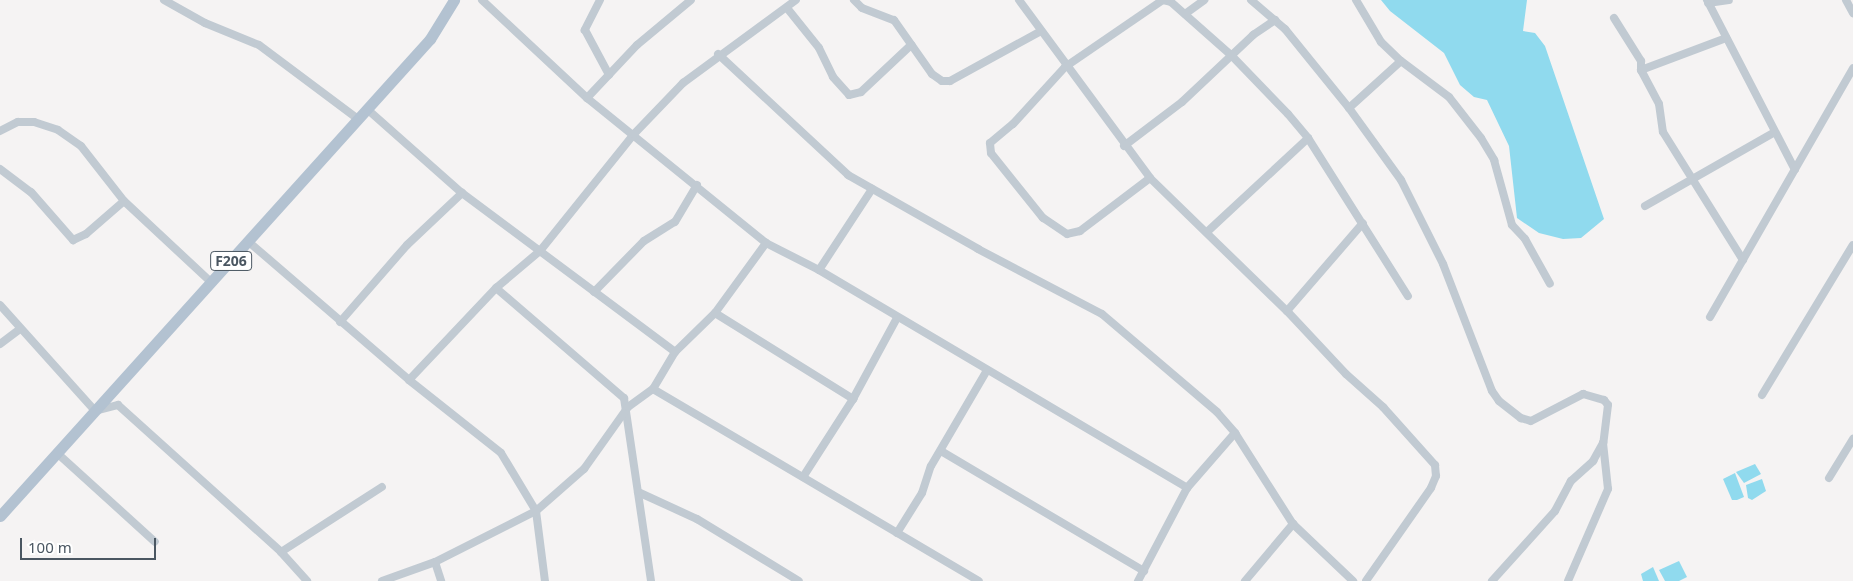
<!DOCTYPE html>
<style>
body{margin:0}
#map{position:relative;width:1853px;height:581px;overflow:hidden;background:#f5f3f3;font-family:"Noto Sans",sans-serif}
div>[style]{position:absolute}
.water>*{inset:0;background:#90daee}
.minor>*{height:8px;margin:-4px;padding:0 4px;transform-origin:4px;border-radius:4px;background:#c1cad2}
.primary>*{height:11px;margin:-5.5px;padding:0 5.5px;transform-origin:5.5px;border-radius:5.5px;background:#b3c2d1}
span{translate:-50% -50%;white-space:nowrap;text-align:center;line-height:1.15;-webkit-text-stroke:4px #fff;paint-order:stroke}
.shield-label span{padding:1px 4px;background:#fff;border:1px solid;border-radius:4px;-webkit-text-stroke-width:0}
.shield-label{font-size:14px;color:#4a5661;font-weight:700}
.scale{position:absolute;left:20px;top:538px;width:136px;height:22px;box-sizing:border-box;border:2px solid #4a5661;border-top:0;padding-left:6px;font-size:15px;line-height:18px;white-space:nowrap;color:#4a5661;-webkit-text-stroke:4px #fff;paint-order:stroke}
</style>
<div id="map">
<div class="water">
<i style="clip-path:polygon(1381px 0,1527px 0,1523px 31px,1535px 33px,1545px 46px,1604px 219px,1581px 238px,1563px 239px,1539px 233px,1517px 218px,1509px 146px,1487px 100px,1474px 97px,1460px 85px,1444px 53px,1390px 11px)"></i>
<i style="clip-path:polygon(1755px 464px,1761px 474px,1744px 483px,1736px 472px)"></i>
<i style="clip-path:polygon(1735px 473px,1744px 497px,1737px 500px,1732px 500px,1723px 479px)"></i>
<i style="clip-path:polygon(1762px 479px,1766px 491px,1752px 500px,1748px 498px,1746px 485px)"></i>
<i style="clip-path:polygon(1679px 561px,1687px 577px,1679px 581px,1665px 581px,1659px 570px)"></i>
<i style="clip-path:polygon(1653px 567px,1659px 581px,1643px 581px,1641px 574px)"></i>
</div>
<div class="minor">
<i style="left:164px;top:0;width:47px;rotate:29.3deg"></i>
<i style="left:205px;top:23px;width:58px;rotate:22.2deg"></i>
<i style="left:259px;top:45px;width:124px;rotate:36.8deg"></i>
<i style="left:482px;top:0;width:144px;rotate:43deg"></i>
<i style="left:587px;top:98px;width:230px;rotate:39deg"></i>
<i style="left:766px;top:243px;width:59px;rotate:27deg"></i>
<i style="left:819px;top:270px;width:428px;rotate:30.6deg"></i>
<i style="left:600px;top:0;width:34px;rotate:117deg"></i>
<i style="left:585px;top:30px;width:51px;rotate:61.9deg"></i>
<i style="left:854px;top:0;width:11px;rotate:45deg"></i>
<i style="left:862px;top:8px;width:34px;rotate:21deg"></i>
<i style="left:894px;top:20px;width:66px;rotate:54.9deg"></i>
<i style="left:932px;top:74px;width:12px;rotate:35deg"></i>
<i style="left:942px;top:81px;width:8px"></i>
<i style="left:950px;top:81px;width:104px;rotate:-28.8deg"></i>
<i style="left:1019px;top:0;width:221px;rotate:53.6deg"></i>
<i style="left:1150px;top:178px;width:191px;rotate:44.2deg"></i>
<i style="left:1287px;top:311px;width:86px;rotate:46.9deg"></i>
<i style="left:1346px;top:374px;width:50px;rotate:41.7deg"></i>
<i style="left:1383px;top:407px;width:78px;rotate:48.1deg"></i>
<i style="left:1435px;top:465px;width:11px;rotate:85deg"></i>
<i style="left:1436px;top:476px;width:13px;rotate:113deg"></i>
<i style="left:1431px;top:488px;width:113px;rotate:125deg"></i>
<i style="left:1251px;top:0;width:45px;rotate:40.5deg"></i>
<i style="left:1285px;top:29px;width:102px;rotate:51deg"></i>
<i style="left:1349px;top:108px;width:89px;rotate:54.2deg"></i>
<i style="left:1401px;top:180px;width:94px;rotate:63.4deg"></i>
<i style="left:1443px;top:264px;width:136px;rotate:68.9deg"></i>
<i style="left:1492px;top:391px;width:12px;rotate:55deg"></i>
<i style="left:1499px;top:401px;width:28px;rotate:38deg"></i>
<i style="left:1521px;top:418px;width:10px;rotate:17deg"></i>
<i style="left:1531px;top:421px;width:59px;rotate:-27.4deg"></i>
<i style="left:1583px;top:394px;width:22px;rotate:16deg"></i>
<i style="left:1604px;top:400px;width:6px;rotate:51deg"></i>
<i style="left:1608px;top:405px;width:38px;rotate:97deg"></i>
<i style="left:1603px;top:443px;width:46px;rotate:83.8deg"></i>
<i style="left:1608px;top:489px;width:100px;rotate:113.5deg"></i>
<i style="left:1356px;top:0;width:49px;rotate:59.2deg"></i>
<i style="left:1381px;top:42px;width:28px;rotate:44deg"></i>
<i style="left:1401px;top:61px;width:60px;rotate:36.9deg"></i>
<i style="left:1449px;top:97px;width:52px;rotate:52deg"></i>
<i style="left:1481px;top:138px;width:26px;rotate:59deg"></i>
<i style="left:1494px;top:160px;width:67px;rotate:74.5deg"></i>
<i style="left:1512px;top:225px;width:19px;rotate:47deg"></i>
<i style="left:1525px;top:239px;width:51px;rotate:60.9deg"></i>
<i style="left:1707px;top:0;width:191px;rotate:62.6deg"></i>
<i style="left:1846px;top:0;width:15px;rotate:62deg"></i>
<i style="left:1708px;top:3px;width:21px;rotate:-8deg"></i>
<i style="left:787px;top:8px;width:51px;rotate:51.3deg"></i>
<i style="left:819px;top:48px;width:32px;rotate:64deg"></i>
<i style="left:833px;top:77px;width:24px;rotate:48deg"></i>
<i style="left:849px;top:95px;width:12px;rotate:-14deg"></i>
<i style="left:861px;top:92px;width:69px;rotate:-43.2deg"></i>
<i style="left:1185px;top:14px;width:24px;rotate:-36deg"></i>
<i style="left:1614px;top:18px;width:51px;rotate:57.9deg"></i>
<i style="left:1641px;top:61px;width:9px;rotate:90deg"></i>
<i style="left:1641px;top:70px;width:38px;rotate:62deg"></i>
<i style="left:1659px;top:104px;width:28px;rotate:82deg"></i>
<i style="left:1663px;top:132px;width:151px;rotate:58deg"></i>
<i style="left:718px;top:54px;width:178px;rotate:42.9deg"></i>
<i style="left:848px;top:175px;width:150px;rotate:29.6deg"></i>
<i style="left:978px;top:249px;width:140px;rotate:27.7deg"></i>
<i style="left:1102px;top:314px;width:151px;rotate:40.4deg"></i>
<i style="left:1217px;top:412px;width:28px;rotate:49deg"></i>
<i style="left:1235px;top:433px;width:108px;rotate:57.5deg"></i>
<i style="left:1293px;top:524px;width:83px;rotate:43.5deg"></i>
<i style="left:1641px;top:70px;width:91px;rotate:-20.6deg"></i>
<i style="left:587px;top:98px;width:73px;rotate:-46.7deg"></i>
<i style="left:637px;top:45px;width:70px;rotate:-39.8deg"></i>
<i style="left:1349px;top:108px;width:70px;rotate:-42.1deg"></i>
<i style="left:367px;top:109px;width:127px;rotate:41.5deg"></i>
<i style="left:462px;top:193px;width:266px;rotate:36.7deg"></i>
<i style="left:0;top:131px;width:20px;rotate:-27deg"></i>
<i style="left:18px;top:122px;width:16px"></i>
<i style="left:34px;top:122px;width:25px;rotate:18deg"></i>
<i style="left:58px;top:130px;width:28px;rotate:35deg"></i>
<i style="left:81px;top:146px;width:70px;rotate:52deg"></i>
<i style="left:1124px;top:146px;width:73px;rotate:-37.2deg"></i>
<i style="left:1182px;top:102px;width:98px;rotate:-43.3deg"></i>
<i style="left:1253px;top:35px;width:27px;rotate:-34deg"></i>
<i style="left:0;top:169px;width:39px;rotate:37deg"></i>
<i style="left:31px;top:192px;width:64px;rotate:48.8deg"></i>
<i style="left:73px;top:240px;width:14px;rotate:-25deg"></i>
<i style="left:86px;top:234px;width:50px;rotate:-41deg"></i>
<i style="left:124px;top:201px;width:119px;rotate:43deg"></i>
<i style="left:1150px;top:178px;width:88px;rotate:142.9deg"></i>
<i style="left:1080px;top:231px;width:13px;rotate:167deg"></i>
<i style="left:1067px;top:234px;width:29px;rotate:-146deg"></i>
<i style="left:1043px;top:218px;width:83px;rotate:-128.7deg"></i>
<i style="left:991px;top:153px;width:10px;rotate:-96deg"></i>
<i style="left:990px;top:143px;width:30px;rotate:-40deg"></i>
<i style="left:1013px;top:124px;width:77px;rotate:-47.6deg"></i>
<i style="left:1065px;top:67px;width:119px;rotate:-34.4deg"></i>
<i style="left:1163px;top:0;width:8px;rotate:14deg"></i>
<i style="left:1171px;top:2px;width:80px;rotate:41.5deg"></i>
<i style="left:1231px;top:55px;width:82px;rotate:46deg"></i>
<i style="left:1288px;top:114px;width:31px;rotate:50deg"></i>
<i style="left:1308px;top:138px;width:187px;rotate:57.7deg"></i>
<i style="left:1645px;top:206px;width:147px;rotate:-29.7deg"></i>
<i style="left:1207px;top:232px;width:138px;rotate:-42.9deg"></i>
<i style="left:250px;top:243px;width:210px;rotate:40.7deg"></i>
<i style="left:409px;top:380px;width:117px;rotate:38.4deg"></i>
<i style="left:501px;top:453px;width:68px;rotate:58.9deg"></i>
<i style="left:536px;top:511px;width:71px;rotate:82.7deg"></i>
<i style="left:819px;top:270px;width:97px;rotate:-56.8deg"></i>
<i style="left:496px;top:288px;width:169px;rotate:40.7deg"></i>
<i style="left:624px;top:398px;width:185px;rotate:81.6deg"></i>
<i style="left:594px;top:292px;width:71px;rotate:-45.6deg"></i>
<i style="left:644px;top:241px;width:36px;rotate:-32deg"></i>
<i style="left:675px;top:222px;width:43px;rotate:-59.3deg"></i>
<i style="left:0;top:305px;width:142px;rotate:48.1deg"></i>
<i style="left:95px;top:411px;width:24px;rotate:-15deg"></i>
<i style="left:118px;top:405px;width:219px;rotate:42deg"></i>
<i style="left:281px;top:552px;width:39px;rotate:48deg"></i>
<i style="left:1287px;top:311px;width:116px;rotate:-49.2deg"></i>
<i style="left:715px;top:313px;width:163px;rotate:31.9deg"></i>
<i style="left:1710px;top:317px;width:287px;rotate:-60.1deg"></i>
<i style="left:340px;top:322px;width:102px;rotate:-49deg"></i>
<i style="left:407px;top:245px;width:76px;rotate:-43.4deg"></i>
<i style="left:0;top:344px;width:25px;rotate:-37deg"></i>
<i style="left:409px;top:380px;width:127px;rotate:-46.6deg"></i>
<i style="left:496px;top:288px;width:57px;rotate:-40.1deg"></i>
<i style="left:540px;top:251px;width:150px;rotate:-51.2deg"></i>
<i style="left:634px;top:134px;width:71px;rotate:-46.1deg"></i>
<i style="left:683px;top:83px;width:140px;rotate:-36.3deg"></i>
<i style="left:653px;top:389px;width:378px;rotate:30.5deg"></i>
<i style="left:1762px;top:395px;width:175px;rotate:-58.8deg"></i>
<i style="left:941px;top:451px;width:236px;rotate:30.6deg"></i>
<i style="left:57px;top:453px;width:132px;rotate:42.2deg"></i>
<i style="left:803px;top:477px;width:93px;rotate:-57.3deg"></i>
<i style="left:853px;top:399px;width:92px;rotate:-61.5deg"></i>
<i style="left:1829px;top:478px;width:46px;rotate:-58.4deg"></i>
<i style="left:638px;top:492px;width:65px;rotate:24.6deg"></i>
<i style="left:697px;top:519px;width:119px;rotate:31.3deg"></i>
<i style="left:897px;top:533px;width:47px;rotate:-58deg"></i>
<i style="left:922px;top:493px;width:28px;rotate:-72deg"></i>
<i style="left:931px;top:466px;width:111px;rotate:-59.7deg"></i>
<i style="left:281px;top:552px;width:120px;rotate:-32.8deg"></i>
<i style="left:435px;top:562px;width:20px;rotate:72deg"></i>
<i style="left:382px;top:581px;width:56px;rotate:-19.7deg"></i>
<i style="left:435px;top:562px;width:113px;rotate:-26.8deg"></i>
<i style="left:536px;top:511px;width:64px;rotate:-41.2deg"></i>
<i style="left:584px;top:469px;width:76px;rotate:-54.6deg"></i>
<i style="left:628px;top:407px;width:31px;rotate:-36deg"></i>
<i style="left:653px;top:389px;width:43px;rotate:-59.3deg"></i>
<i style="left:675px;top:352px;width:56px;rotate:-44.3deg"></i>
<i style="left:715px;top:313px;width:87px;rotate:-53.9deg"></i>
<i style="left:1138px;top:581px;width:105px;rotate:-62.2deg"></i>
<i style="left:1187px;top:488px;width:73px;rotate:-48.9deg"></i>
<i style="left:1245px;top:581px;width:75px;rotate:-49.9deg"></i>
<i style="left:1492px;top:581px;width:94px;rotate:-48deg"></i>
<i style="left:1555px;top:511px;width:34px;rotate:-62deg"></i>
<i style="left:1571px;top:481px;width:30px;rotate:-42deg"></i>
<i style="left:1593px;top:461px;width:21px;rotate:-61deg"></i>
</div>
<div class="primary">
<i style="left:0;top:516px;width:642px;rotate:-47.97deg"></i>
<i style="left:430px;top:39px;width:46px;rotate:-58.4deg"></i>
</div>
<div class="shield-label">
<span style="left:231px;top:261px">F206</span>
</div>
<div class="scale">100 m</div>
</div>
